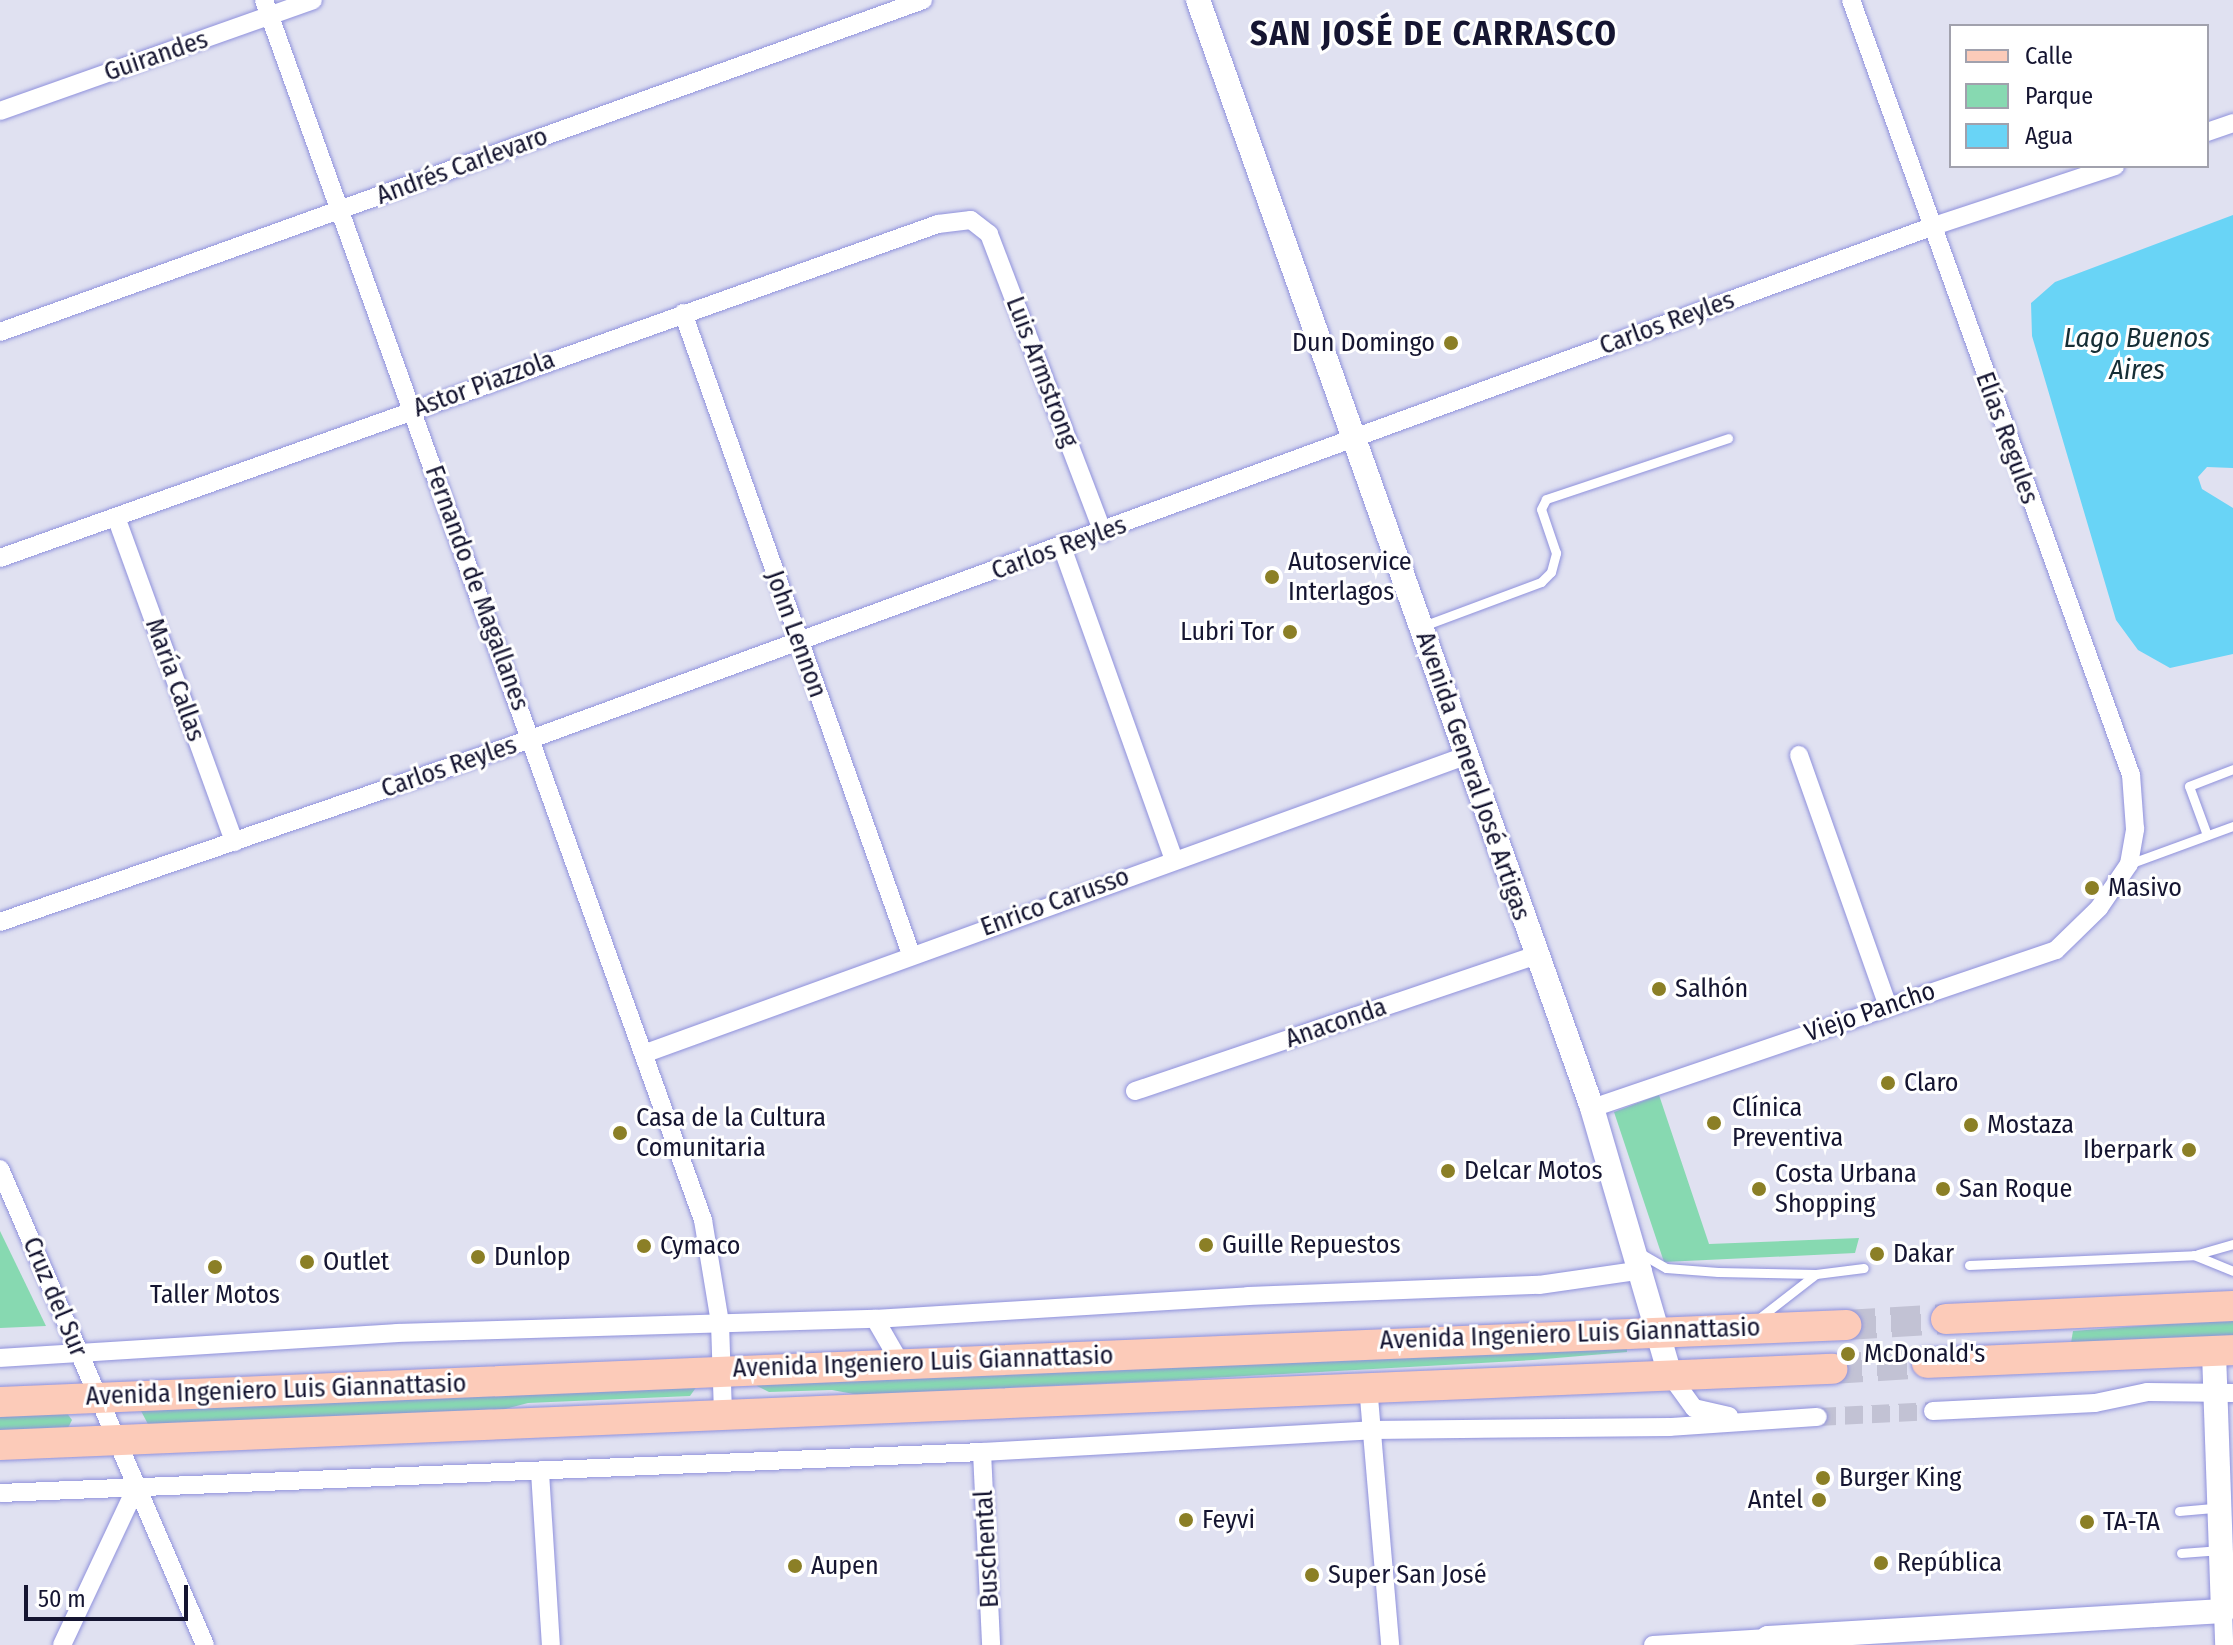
<!DOCTYPE html>
<meta charset="utf-8">
<style>
body{margin:0}
#map{position:relative;width:2233px;height:1645px;overflow:hidden;background:#e0e1f1;font-family:"Fira Sans Condensed",sans-serif}
div>[style]{position:absolute}
.green>*{inset:0;background:#87d9b1}
.water>*{inset:0;background:#69d4f6}
.minor-tunnel>*{height:18px;margin-top:-9px;transform-origin:0;background:repeating-linear-gradient(90deg,#c2c2d4 0 18px,transparent 0 27px)}
.primary-tunnel>*{height:30px;margin-top:-15px;transform-origin:0;background:repeating-linear-gradient(90deg,#c2c2d4 0 30px,transparent 0 45px)}
.roads{filter:drop-shadow(0 0 2px #8f91dc) drop-shadow(0 0 2px #8f91dc)}
.service>*{height:9px;margin:-4.5px;padding:0 4.5px;transform-origin:4.5px;border-radius:4.5px;background:#fff}
.minor>*{height:18px;margin:-9px;padding:0 9px;transform-origin:9px;border-radius:9px;background:#fff}
.tertiary>*{height:24px;margin:-12px;padding:0 12px;transform-origin:12px;border-radius:12px;background:#fff}
.primary>*{height:30px;margin:-15px;padding:0 15px;transform-origin:15px;border-radius:15px;background:#fccbb9}
.dots>*{width:22px;height:22px;translate:-50% -50%;box-sizing:border-box;border:4px solid #fff;border-radius:50%}
span{translate:-50% -50%;white-space:nowrap;text-align:center;line-height:1.15;-webkit-text-stroke:6px #fff;paint-order:stroke}
.street-label{font-size:26px;color:#151531}
.poi-label{font-size:26px;color:#151531}
.right{translate:-100% -50%;text-align:right}
.left{translate:0 -50%;text-align:left}
.water-label{font-size:28px;color:#162e36;font-style:italic}
.district-label{font-size:34px;color:#151531;font-weight:700;letter-spacing:2px}
.legend{position:absolute;left:1949px;top:24px;width:260px;height:144px;box-sizing:border-box;background:#fff;border:2px solid #a1a1ad;margin:0;padding:10px 14px;list-style:none;font-size:24px;color:#151531}
.legend li{display:flex;align-items:center;gap:16px;height:40px}
.legend b{width:40px;border:2px solid #a1a1ad}
.scale{position:absolute;left:24px;top:1585px;width:164px;height:36px;box-sizing:border-box;border:4px solid #151531;border-top:0;padding-left:10px;font-size:24px;line-height:28px;white-space:nowrap;color:#151531;-webkit-text-stroke:6px #fff;paint-order:stroke}
</style>
<div id="map">
<div class="green">
<i style="clip-path:polygon(1659px 1095px,1709px 1244px,1859px 1238px,1855px 1253px,1664px 1262px,1614px 1112px)"></i>
<i style="clip-path:polygon(0 1231px,46px 1326px,0 1328px)"></i>
<i style="clip-path:polygon(2233px 1319px,2233px 1336px,2071px 1343px,2073px 1331px)"></i>
<i style="clip-path:polygon(1627px 1343px,1627px 1352px,1533px 1360px,1157px 1381px,859px 1395px,832px 1390px,769px 1392px,757px 1386px,757px 1381px)"></i>
<i style="clip-path:polygon(697px 1386px,690px 1396px,528px 1403px,505px 1409px,149px 1426px,141px 1411px)"></i>
<i style="clip-path:polygon(66px 1412px,72px 1420px,68px 1428px,0 1433px,0 1414px)"></i>
</div>
<div class="water">
<i style="clip-path:polygon(2233px 215px,2233px 468px,2207px 467px,2198px 477px,2202px 489px,2233px 508px,2233px 654px,2170px 668px,2138px 650px,2116px 620px,2032px 336px,2031px 303px,2055px 282px)"></i>
</div>
<div class="minor-tunnel">
<i style="left:1818px;top:1417px;width:115px;rotate:-3deg"></i>
</div>
<div class="primary-tunnel">
<i style="left:1846px;top:1325px;width:100px;rotate:-3.4deg"></i>
<i style="left:1832px;top:1369px;width:95px;rotate:-3.6deg"></i>
</div>
<div class="roads">
<div class="service">
<i style="left:1423px;top:626px;width:126px;rotate:-20.4deg"></i>
<i style="left:1541px;top:582px;width:14px;rotate:-45deg"></i>
<i style="left:1551px;top:572px;width:20px;rotate:-75deg"></i>
<i style="left:1556px;top:553px;width:46px;rotate:-108.8deg"></i>
<i style="left:1541px;top:509px;width:11px;rotate:-63deg"></i>
<i style="left:1546px;top:499px;width:192px;rotate:-18.5deg"></i>
<i style="left:2207px;top:835px;width:52px;rotate:-110.2deg"></i>
<i style="left:2189px;top:786px;width:47px;rotate:-21.1deg"></i>
<i style="left:2129px;top:864px;width:111px;rotate:-20.1deg"></i>
<i style="left:1640px;top:1253px;width:30px;rotate:30deg"></i>
<i style="left:1666px;top:1268px;width:52px;rotate:4.4deg"></i>
<i style="left:1718px;top:1272px;width:98px;rotate:1.2deg"></i>
<i style="left:1816px;top:1274px;width:48px;rotate:-7.1deg"></i>
<i style="left:2198px;top:1254px;width:36px;rotate:-16deg"></i>
<i style="left:1969px;top:1265px;width:225px;rotate:-2.5deg"></i>
<i style="left:2194px;top:1255px;width:42px;rotate:22.3deg"></i>
<i style="left:1758px;top:1319px;width:73px;rotate:-37.8deg"></i>
<i style="left:2179px;top:1511px;width:37px;rotate:-5deg"></i>
<i style="left:2181px;top:1553px;width:40px;rotate:-4.3deg"></i>
</div>
<div class="minor">
<i style="left:264px;top:0;width:1297px;rotate:70.21deg"></i>
<i style="left:703px;top:1220px;width:104px;rotate:80.6deg"></i>
<i style="left:720px;top:1323px;width:90px;rotate:88.1deg"></i>
<i style="left:0;top:111px;width:332px;rotate:-19.5deg"></i>
<i style="left:2207px;top:132px;width:28px;rotate:-19deg"></i>
<i style="left:683px;top:313px;width:680px;rotate:70.42deg"></i>
<i style="left:0;top:332px;width:981px;rotate:-19.78deg"></i>
<i style="left:116px;top:517px;width:346px;rotate:70deg"></i>
<i style="left:1062px;top:547px;width:331px;rotate:70.3deg"></i>
<i style="left:0;top:558px;width:996px;rotate:-19.6deg"></i>
<i style="left:938px;top:224px;width:33px;rotate:-7deg"></i>
<i style="left:971px;top:220px;width:23px;rotate:38deg"></i>
<i style="left:989px;top:234px;width:320px;rotate:69.1deg"></i>
<i style="left:1799px;top:755px;width:266px;rotate:70.5deg"></i>
<i style="left:0;top:922px;width:562px;rotate:-19.02deg"></i>
<i style="left:531px;top:739px;width:1491px;rotate:-20.09deg"></i>
<i style="left:1931px;top:227px;width:194px;rotate:-18.3deg"></i>
<i style="left:646px;top:1053px;width:871px;rotate:-19.93deg"></i>
<i style="left:1135px;top:1091px;width:423px;rotate:-18.7deg"></i>
<i style="left:1592px;top:1108px;width:490px;rotate:-18.8deg"></i>
<i style="left:2056px;top:950px;width:60px;rotate:-44.3deg"></i>
<i style="left:2099px;top:908px;width:53px;rotate:-55.7deg"></i>
<i style="left:2129px;top:864px;width:36px;rotate:-80deg"></i>
<i style="left:2135px;top:829px;width:54px;rotate:-94.2deg"></i>
<i style="left:2131px;top:775px;width:824px;rotate:-109.86deg"></i>
<i style="left:0;top:1169px;width:518px;rotate:66.7deg"></i>
<i style="left:875px;top:1319px;width:52px;rotate:60deg"></i>
<i style="left:0;top:1358px;width:398px;rotate:-3.6deg"></i>
<i style="left:397px;top:1333px;width:478px;rotate:-1.7deg"></i>
<i style="left:875px;top:1319px;width:374px;rotate:-3.5deg"></i>
<i style="left:1248px;top:1296px;width:291px;rotate:-2.2deg"></i>
<i style="left:1539px;top:1285px;width:105px;rotate:-8.2deg"></i>
<i style="left:1670px;top:1375px;width:41px;rotate:54deg"></i>
<i style="left:1694px;top:1408px;width:36px;rotate:13deg"></i>
<i style="left:1368px;top:1386px;width:260px;rotate:85.1deg"></i>
<i style="left:1933px;top:1411px;width:162px;rotate:-2.8deg"></i>
<i style="left:2095px;top:1403px;width:53px;rotate:-11.9deg"></i>
<i style="left:2147px;top:1392px;width:86px;rotate:0.7deg"></i>
<i style="left:982px;top:1452px;width:193px;rotate:87.3deg"></i>
<i style="left:540px;top:1472px;width:173px;rotate:86.4deg"></i>
<i style="left:0;top:1493px;width:983px;rotate:-2.39deg"></i>
<i style="left:982px;top:1452px;width:391px;rotate:-3.2deg"></i>
<i style="left:1372px;top:1430px;width:298px;rotate:-0.6deg"></i>
<i style="left:1670px;top:1427px;width:148px;rotate:-3.9deg"></i>
<i style="left:2223px;top:1611px;width:34px;rotate:88deg"></i>
<i style="left:62px;top:1645px;width:174px;rotate:-64.8deg"></i>
<i style="left:1653px;top:1645px;width:115px;rotate:-3.5deg"></i>
</div>
<div class="tertiary">
<i style="left:1198px;top:0;width:1176px;rotate:70.42deg"></i>
<i style="left:1592px;top:1108px;width:278px;rotate:73.7deg"></i>
<i style="left:1768px;top:1645px;width:7px;rotate:-90deg"></i>
<i style="left:1768px;top:1638px;width:456px;rotate:-3.4deg"></i>
<i style="left:2223px;top:1611px;width:260px;rotate:-92deg"></i>
</div>
<div class="primary">
<i style="left:1946px;top:1319px;width:287px;rotate:-2.6deg"></i>
<i style="left:1927px;top:1363px;width:306px;rotate:-2.4deg"></i>
<i style="left:0;top:1402px;width:1848px;rotate:-2.39deg"></i>
<i style="left:0;top:1445px;width:1834px;rotate:-2.38deg"></i>
</div>
</div>
<div class="dots">
<i style="left:1451px;top:343px;background:#8b7f26"></i>
<i style="left:1272px;top:577px;background:#8b7f26"></i>
<i style="left:1290px;top:632px;background:#8b7f26"></i>
<i style="left:2092px;top:888px;background:#8b7f26"></i>
<i style="left:1659px;top:989px;background:#8b7f26"></i>
<i style="left:1888px;top:1083px;background:#8b7f26"></i>
<i style="left:1714px;top:1123px;background:#8b7f26"></i>
<i style="left:1971px;top:1125px;background:#8b7f26"></i>
<i style="left:620px;top:1133px;background:#8b7f26"></i>
<i style="left:2189px;top:1150px;background:#8b7f26"></i>
<i style="left:1448px;top:1171px;background:#8b7f26"></i>
<i style="left:1759px;top:1189px;background:#8b7f26"></i>
<i style="left:1943px;top:1189px;background:#8b7f26"></i>
<i style="left:1206px;top:1245px;background:#8b7f26"></i>
<i style="left:644px;top:1246px;background:#8b7f26"></i>
<i style="left:1877px;top:1254px;background:#8b7f26"></i>
<i style="left:478px;top:1257px;background:#8b7f26"></i>
<i style="left:307px;top:1262px;background:#8b7f26"></i>
<i style="left:215px;top:1267px;background:#8b7f26"></i>
<i style="left:1848px;top:1354px;background:#8b7f26"></i>
<i style="left:1823px;top:1478px;background:#8b7f26"></i>
<i style="left:1819px;top:1500px;background:#8b7f26"></i>
<i style="left:1186px;top:1520px;background:#8b7f26"></i>
<i style="left:2087px;top:1522px;background:#8b7f26"></i>
<i style="left:1881px;top:1563px;background:#8b7f26"></i>
<i style="left:795px;top:1566px;background:#8b7f26"></i>
<i style="left:1312px;top:1575px;background:#8b7f26"></i>
</div>
<div class="street-label">
<span style="left:156px;top:56px;rotate:-19deg">Guirandes</span>
<span style="left:462px;top:166px;rotate:-20deg">Andrés Carlevaro</span>
<span style="left:1667px;top:323px;rotate:-20deg">Carlos Reyles</span>
<span style="left:1042px;top:372px;rotate:69deg">Luis Armstrong</span>
<span style="left:484px;top:384px;rotate:-20deg">Astor Piazzola</span>
<span style="left:2007px;top:438px;rotate:70deg">Elías Regules</span>
<span style="left:1059px;top:548px;rotate:-20deg">Carlos Reyles</span>
<span style="left:477px;top:588px;rotate:70deg">Fernando de Magallanes</span>
<span style="left:796px;top:634px;rotate:70deg">John Lennon</span>
<span style="left:175px;top:680px;rotate:70deg">María Callas</span>
<span style="left:449px;top:767px;rotate:-19deg">Carlos Reyles</span>
<span style="left:1473px;top:776px;rotate:71deg">Avenida General José Artigas</span>
<span style="left:1055px;top:902px;rotate:-20deg">Enrico Carusso</span>
<span style="left:1870px;top:1012px;rotate:-19deg">Viejo Pancho</span>
<span style="left:1336px;top:1023px;rotate:-19deg">Anaconda</span>
<span style="left:55px;top:1297px;rotate:67deg">Cruz del Sur</span>
<span style="left:1570px;top:1334px;rotate:-2deg">Avenida Ingeniero Luis Giannattasio</span>
<span style="left:923px;top:1362px;rotate:-2deg">Avenida Ingeniero Luis Giannattasio</span>
<span style="left:276px;top:1390px;rotate:-2deg">Avenida Ingeniero Luis Giannattasio</span>
<span style="left:987px;top:1549px;rotate:-93deg">Buschental</span>
</div>
<div class="poi-label">
<span class="right" style="left:1435px;top:343px">Dun Domingo</span>
<span class="left" style="left:1288px;top:577px">Autoservice<br>Interlagos</span>
<span class="right" style="left:1274px;top:632px">Lubri Tor</span>
<span class="left" style="left:2108px;top:888px">Masivo</span>
<span class="left" style="left:1675px;top:989px">Salhón</span>
<span class="left" style="left:1904px;top:1083px">Claro</span>
<span class="left" style="left:1732px;top:1123px">Clínica<br>Preventiva</span>
<span class="left" style="left:636px;top:1133px">Casa de la Cultura<br>Comunitaria</span>
<span class="left" style="left:1987px;top:1125px">Mostaza</span>
<span class="right" style="left:2173px;top:1150px">Iberpark</span>
<span class="left" style="left:1464px;top:1171px">Delcar Motos</span>
<span class="left" style="left:1775px;top:1189px">Costa Urbana<br>Shopping</span>
<span class="left" style="left:1959px;top:1189px">San Roque</span>
<span class="left" style="left:1222px;top:1245px">Guille Repuestos</span>
<span class="left" style="left:660px;top:1246px">Cymaco</span>
<span class="left" style="left:1893px;top:1254px">Dakar</span>
<span class="left" style="left:494px;top:1257px">Dunlop</span>
<span class="left" style="left:323px;top:1262px">Outlet</span>
<span style="left:215px;top:1295px">Taller Motos</span>
<span class="left" style="left:1864px;top:1354px">McDonald's</span>
<span class="left" style="left:1839px;top:1478px">Burger King</span>
<span class="right" style="left:1803px;top:1500px">Antel</span>
<span class="left" style="left:1202px;top:1520px">Feyvi</span>
<span class="left" style="left:2103px;top:1522px">TA-TA</span>
<span class="left" style="left:1897px;top:1563px">República</span>
<span class="left" style="left:811px;top:1566px">Aupen</span>
<span class="left" style="left:1328px;top:1575px">Super San José</span>
</div>
<div class="water-label">
<span style="left:2137px;top:354px">Lago Buenos<br>Aires</span>
</div>
<div class="district-label">
<span style="left:1434px;top:34px">SAN JOSÉ DE CARRASCO</span>
</div>
<ul class="legend">
<li><b style="height:10px;background:#fccbb9"></b>Calle</li>
<li><b style="height:22px;background:#87d9b1"></b>Parque</li>
<li><b style="height:22px;background:#69d4f6"></b>Agua</li>
</ul>
<div class="scale">50 m</div>
</div>
